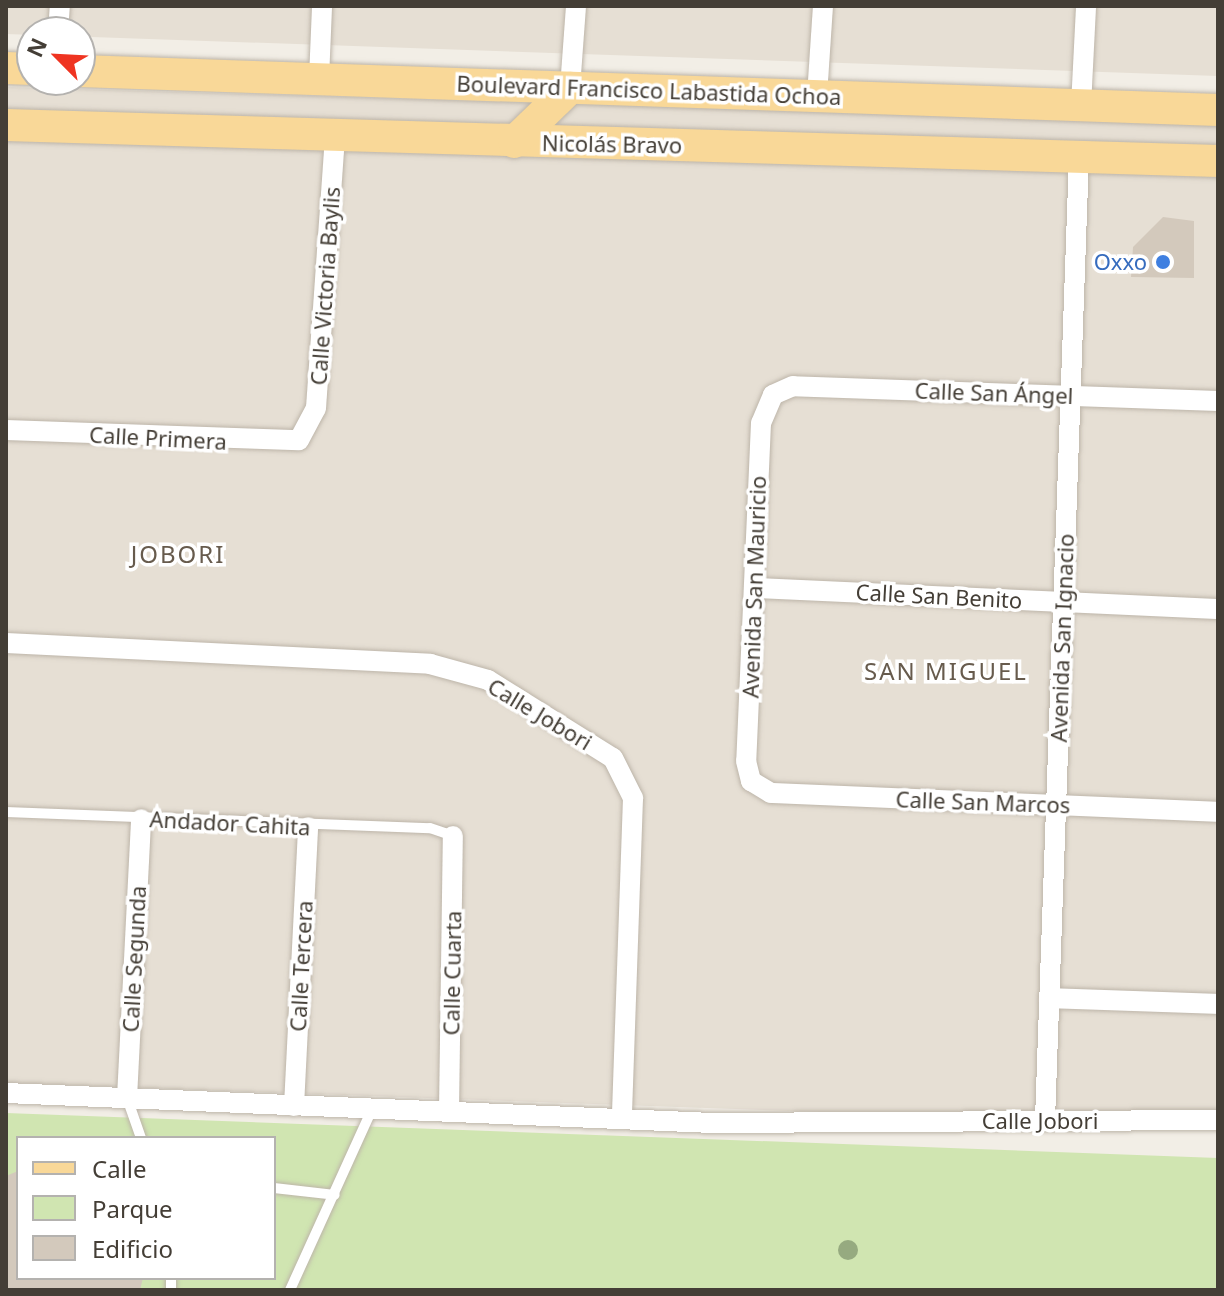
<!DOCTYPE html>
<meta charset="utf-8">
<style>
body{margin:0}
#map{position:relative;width:1224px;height:1296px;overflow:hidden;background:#f2eee6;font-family:"Noto Sans",sans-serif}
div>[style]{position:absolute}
.residential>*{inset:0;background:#e6dfd4}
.green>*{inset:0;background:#d0e5b1}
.building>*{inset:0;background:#d3c9bc}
.roads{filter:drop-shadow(0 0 2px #bdb5a9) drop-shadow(0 0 2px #bdb5a9)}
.service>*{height:10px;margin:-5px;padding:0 5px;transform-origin:5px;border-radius:5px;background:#fff}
.minor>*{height:20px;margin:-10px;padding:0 10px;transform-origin:10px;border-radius:10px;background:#fff}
.primary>*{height:32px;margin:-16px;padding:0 16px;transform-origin:16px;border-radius:16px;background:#f9d898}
.trees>*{width:20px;height:20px;margin:-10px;border-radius:50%;background:#96aa80}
.dots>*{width:22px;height:22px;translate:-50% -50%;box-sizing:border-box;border:4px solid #fff;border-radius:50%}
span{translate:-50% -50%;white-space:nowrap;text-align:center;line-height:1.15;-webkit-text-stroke:7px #fff;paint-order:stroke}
.street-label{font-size:22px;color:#443e36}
.shop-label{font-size:22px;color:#366cbe}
.right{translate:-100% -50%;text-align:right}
.neighbourhood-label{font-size:24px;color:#675b4d;letter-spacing:2px}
.frame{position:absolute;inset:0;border:8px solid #443e36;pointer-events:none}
.legend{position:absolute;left:16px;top:1136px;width:260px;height:144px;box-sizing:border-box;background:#fff;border:2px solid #b4b2af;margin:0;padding:10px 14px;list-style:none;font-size:24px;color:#443e36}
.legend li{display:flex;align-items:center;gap:16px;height:40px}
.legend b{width:40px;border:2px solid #b4b2af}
.north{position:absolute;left:16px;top:16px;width:80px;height:80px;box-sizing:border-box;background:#fff;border:2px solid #b4b2af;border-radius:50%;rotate:294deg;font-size:22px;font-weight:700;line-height:32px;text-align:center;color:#443e36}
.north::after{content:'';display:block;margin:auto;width:28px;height:36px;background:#ef3421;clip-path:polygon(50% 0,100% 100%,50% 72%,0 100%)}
</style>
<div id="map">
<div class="residential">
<i style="clip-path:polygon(6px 6px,1218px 6px,1218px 76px,6px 34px)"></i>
<i style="clip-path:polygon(6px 87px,1218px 123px,1218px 1115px,1045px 1120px,6px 1083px)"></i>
</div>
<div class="green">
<i style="clip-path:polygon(evenodd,6px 1113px,1218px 1158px,1218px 1290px,6px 1290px,6px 1113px,18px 1138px,274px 1138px,274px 1278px,18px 1278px,18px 1138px)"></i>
</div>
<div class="building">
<i style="clip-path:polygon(1163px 217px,1194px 221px,1194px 278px,1131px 277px,1133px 247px)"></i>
<i style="clip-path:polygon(18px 1171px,18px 1278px,143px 1278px,140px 1290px,6px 1290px,6px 1176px)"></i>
</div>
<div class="roads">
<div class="service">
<i style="left:6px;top:812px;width:424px;rotate:2.2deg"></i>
<i style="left:430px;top:828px;width:24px;rotate:19deg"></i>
<i style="left:127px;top:1098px;width:42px;rotate:70.7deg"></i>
<i style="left:274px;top:1188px;width:61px;rotate:6.5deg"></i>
<i style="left:171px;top:1278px;width:12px;rotate:90deg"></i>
<i style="left:290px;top:1290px;width:201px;rotate:-65.6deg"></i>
</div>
<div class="minor">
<i style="left:58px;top:32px;width:26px;rotate:-86deg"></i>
<i style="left:319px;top:79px;width:73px;rotate:-87.6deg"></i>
<i style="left:570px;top:88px;width:82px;rotate:-85.8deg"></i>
<i style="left:817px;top:96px;width:90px;rotate:-86.2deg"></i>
<i style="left:1081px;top:106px;width:100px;rotate:-87.1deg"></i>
<i style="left:1218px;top:401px;width:425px;rotate:-178deg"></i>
<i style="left:793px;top:386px;width:22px;rotate:156deg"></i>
<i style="left:773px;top:395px;width:30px;rotate:113deg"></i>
<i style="left:761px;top:423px;width:338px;rotate:92.5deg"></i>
<i style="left:746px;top:761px;width:21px;rotate:76deg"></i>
<i style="left:751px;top:781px;width:23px;rotate:31deg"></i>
<i style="left:771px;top:793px;width:447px;rotate:2.4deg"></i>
<i style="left:6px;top:430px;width:293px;rotate:2deg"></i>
<i style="left:299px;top:440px;width:36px;rotate:-62deg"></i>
<i style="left:316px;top:408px;width:272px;rotate:-86deg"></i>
<i style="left:756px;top:588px;width:462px;rotate:2.6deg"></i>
<i style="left:6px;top:643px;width:425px;rotate:2.8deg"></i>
<i style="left:430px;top:664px;width:60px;rotate:15.4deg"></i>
<i style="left:488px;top:680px;width:147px;rotate:32deg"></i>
<i style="left:613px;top:758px;width:45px;rotate:63.4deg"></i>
<i style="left:633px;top:798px;width:321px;rotate:92deg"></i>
<i style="left:1049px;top:998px;width:169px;rotate:2deg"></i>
<i style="left:6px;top:1093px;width:707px;rotate:2.43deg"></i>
<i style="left:712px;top:1123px;width:506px;rotate:-0.34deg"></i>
<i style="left:127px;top:1098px;width:279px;rotate:-87.1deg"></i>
<i style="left:294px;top:1106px;width:279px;rotate:-87.1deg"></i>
<i style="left:449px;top:1111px;width:275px;rotate:-89.2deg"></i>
<i style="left:1045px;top:1120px;width:964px;rotate:-87.98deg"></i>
</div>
<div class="primary">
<i style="left:6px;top:68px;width:26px;rotate:2deg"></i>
<i style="left:80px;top:71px;width:1139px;rotate:1.96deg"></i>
<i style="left:6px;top:125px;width:1213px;rotate:1.7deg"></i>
<i style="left:514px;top:142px;width:78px;rotate:-44deg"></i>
</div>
</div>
<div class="trees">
<i style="left:848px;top:1250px"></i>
</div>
<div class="dots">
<i style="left:1163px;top:262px;background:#3f7fe0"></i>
</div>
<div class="street-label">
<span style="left:649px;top:90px;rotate:2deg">Boulevard Francisco Labastida Ochoa</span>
<span style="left:612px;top:144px;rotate:1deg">Nicolás Bravo</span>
<span style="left:325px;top:286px;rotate:-86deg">Calle Victoria Baylis</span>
<span style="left:994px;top:393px;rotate:2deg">Calle San Ángel</span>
<span style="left:158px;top:438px;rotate:3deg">Calle Primera</span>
<span style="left:754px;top:587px;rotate:-88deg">Avenida San Mauricio</span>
<span style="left:939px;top:596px;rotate:3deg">Calle San Benito</span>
<span style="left:1062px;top:638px;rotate:-88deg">Avenida San Ignacio</span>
<span style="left:540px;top:714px;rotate:31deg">Calle Jobori</span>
<span style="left:983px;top:802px;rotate:2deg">Calle San Marcos</span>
<span style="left:230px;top:823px;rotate:3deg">Andador Cahita</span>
<span style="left:134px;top:959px;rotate:-87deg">Calle Segunda</span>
<span style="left:301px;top:966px;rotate:-87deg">Calle Tercera</span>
<span style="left:452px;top:973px;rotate:-89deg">Calle Cuarta</span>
<span style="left:1040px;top:1121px">Calle Jobori</span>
</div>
<div class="shop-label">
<span class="right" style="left:1147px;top:262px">Oxxo</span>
</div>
<div class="neighbourhood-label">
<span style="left:178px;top:554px">JOBORI</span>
<span style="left:946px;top:671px">SAN MIGUEL</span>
</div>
<div class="frame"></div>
<ul class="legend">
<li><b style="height:10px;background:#f9d898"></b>Calle</li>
<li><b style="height:22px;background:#d0e5b1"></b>Parque</li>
<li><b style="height:22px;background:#d3c9bc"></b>Edificio</li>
</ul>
<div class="north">N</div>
</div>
